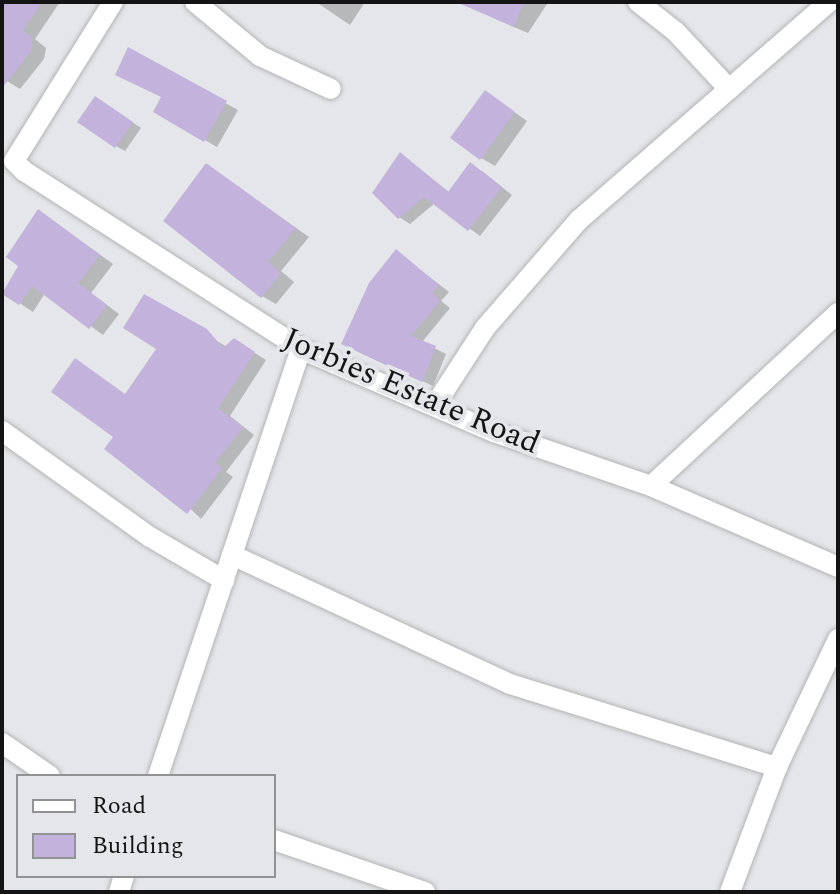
<!DOCTYPE html>
<style>
body{margin:0}
#map{position:relative;width:840px;height:894px;overflow:hidden;background:#e4e6e9;font-family:Spectral,serif}
div>[style]{position:absolute}
.shadow>*{inset:0;background:#0003}
.building>*{inset:0;background:#c3b3dc}
.roads{filter:drop-shadow(0 0 2px #b3b4b6) drop-shadow(0 0 2px #b3b4b6)}
.street>*{height:20px;margin:-10px;padding:0 10px;transform-origin:10px;border-radius:10px;background:#fff}
span{translate:-50% -50%;white-space:nowrap;text-align:center;line-height:1.15;-webkit-text-stroke:8px #e4e6e9;paint-order:stroke}
.street-label{font-size:32px;color:#141415}
.frame{position:absolute;inset:0;border:4px solid #141415;pointer-events:none}
.legend{position:absolute;left:16px;top:774px;width:260px;height:104px;box-sizing:border-box;background:#e4e6e9;border:2px solid #919294;margin:0;padding:10px 14px;list-style:none;font-size:24px;color:#141415}
.legend li{display:flex;align-items:center;gap:16px;height:40px}
.legend b{width:40px;border:2px solid #919294}
</style>
<div id="map">
<div class="shadow">
<i style="clip-path:polygon(2px 2px,60px 2px,35px 39px,46px 48px,44px 59px,20px 89px,2px 78px)"></i>
<i style="clip-path:polygon(316px 2px,365px 2px,350px 25px)"></i>
<i style="clip-path:polygon(483px 2px,543px 2px,547px 4px,528px 33px,493px 18px)"></i>
<i style="clip-path:polygon(129px 50px,238px 110px,217px 147px,155px 111px,163px 97px)"></i>
<i style="clip-path:polygon(499px 101px,527px 121px,495px 166px,481px 158px)"></i>
<i style="clip-path:polygon(105px 104px,141px 128px,125px 151px,116px 146px)"></i>
<i style="clip-path:polygon(401px 154px,449px 192px,482px 171px,512px 195px,480px 236px,435px 203px,410px 224px,399px 217px)"></i>
<i style="clip-path:polygon(207px 165px,309px 237px,281px 271px,294px 282px,276px 304px,262px 296px)"></i>
<i style="clip-path:polygon(52px 220px,113px 264px,91px 293px,119px 314px,103px 335px,45px 293px,33px 312px,3px 292px)"></i>
<i style="clip-path:polygon(397px 252px,449px 292px,441px 301px,450px 308px,422px 342px,446px 354px,433px 386px,355px 350px)"></i>
<i style="clip-path:polygon(144px 297px,227px 347px,247px 348px,266px 360px,230px 416px,254px 435px,226px 472px,233px 477px,201px 519px,115px 436px,127px 396px,158px 348px)"></i>
</div>
<div class="building">
<i style="clip-path:polygon(2px 2px,42px 2px,23px 30px,33px 39px,31px 51px,2px 88px)"></i>
<i style="clip-path:polygon(456px 2px,524px 2px,514px 27px)"></i>
<i style="clip-path:polygon(128px 47px,227px 101px,204px 142px,153px 112px,161px 97px,115px 75px)"></i>
<i style="clip-path:polygon(485px 90px,515px 112px,480px 160px,450px 138px)"></i>
<i style="clip-path:polygon(95px 96px,133px 122px,115px 148px,77px 122px)"></i>
<i style="clip-path:polygon(400px 152px,448px 192px,470px 162px,502px 187px,468px 231px,424px 197px,398px 219px,372px 193px)"></i>
<i style="clip-path:polygon(206px 163px,296px 228px,268px 262px,281px 273px,261px 298px,163px 221px)"></i>
<i style="clip-path:polygon(38px 209px,100px 255px,78px 283px,107px 305px,89px 329px,32px 286px,19px 305px,2px 294px,18px 266px,6px 257px)"></i>
<i style="clip-path:polygon(396px 249px,439px 285px,432px 293px,440px 301px,411px 336px,436px 346px,422px 382px,341px 344px,369px 283px)"></i>
<i style="clip-path:polygon(144px 294px,207px 329px,223px 348px,234px 338px,255px 352px,218px 408px,243px 427px,215px 463px,222px 468px,187px 514px,104px 449px,113px 437px,51px 392px,75px 358px,125px 394px,156px 349px,123px 328px)"></i>
</div>
<div class="roads">
<div class="street">
<i style="left:113px;top:2px;width:187px;rotate:121.9deg"></i>
<i style="left:14px;top:161px;width:14px;rotate:45deg"></i>
<i style="left:24px;top:171px;width:329px;rotate:32.7deg"></i>
<i style="left:301px;top:349px;width:210px;rotate:23.3deg"></i>
<i style="left:494px;top:432px;width:166px;rotate:19deg"></i>
<i style="left:651px;top:486px;width:204px;rotate:23.4deg"></i>
<i style="left:195px;top:2px;width:85px;rotate:39.7deg"></i>
<i style="left:260px;top:56px;width:78px;rotate:24.9deg"></i>
<i style="left:638px;top:2px;width:48px;rotate:38.3deg"></i>
<i style="left:676px;top:32px;width:78px;rotate:47.1deg"></i>
<i style="left:435px;top:405px;width:92px;rotate:-57deg"></i>
<i style="left:485px;top:328px;width:143px;rotate:-49deg"></i>
<i style="left:579px;top:220px;width:332px;rotate:-41.1deg"></i>
<i style="left:2px;top:431px;width:182px;rotate:35.6deg"></i>
<i style="left:150px;top:537px;width:86px;rotate:30.2deg"></i>
<i style="left:651px;top:486px;width:255px;rotate:-42.8deg"></i>
<i style="left:232px;top:555px;width:306px;rotate:24.9deg"></i>
<i style="left:510px;top:684px;width:280px;rotate:17.3deg"></i>
<i style="left:2px;top:743px;width:58px;rotate:34.5deg"></i>
<i style="left:158px;top:776px;width:450px;rotate:-71.5deg"></i>
<i style="left:274px;top:840px;width:160px;rotate:19deg"></i>
<i style="left:119px;top:892px;width:17px;rotate:-73deg"></i>
<i style="left:730px;top:892px;width:134px;rotate:-69.4deg"></i>
<i style="left:777px;top:767px;width:142px;rotate:-64.5deg"></i>
</div>
</div>
<div class="street-label">
<span style="left:411px;top:392px;rotate:23deg">Jorbies Estate Road</span>
</div>
<div class="frame"></div>
<ul class="legend">
<li><b style="height:10px;background:#fff"></b>Road</li>
<li><b style="height:22px;background:#c3b3dc"></b>Building</li>
</ul>
</div>
